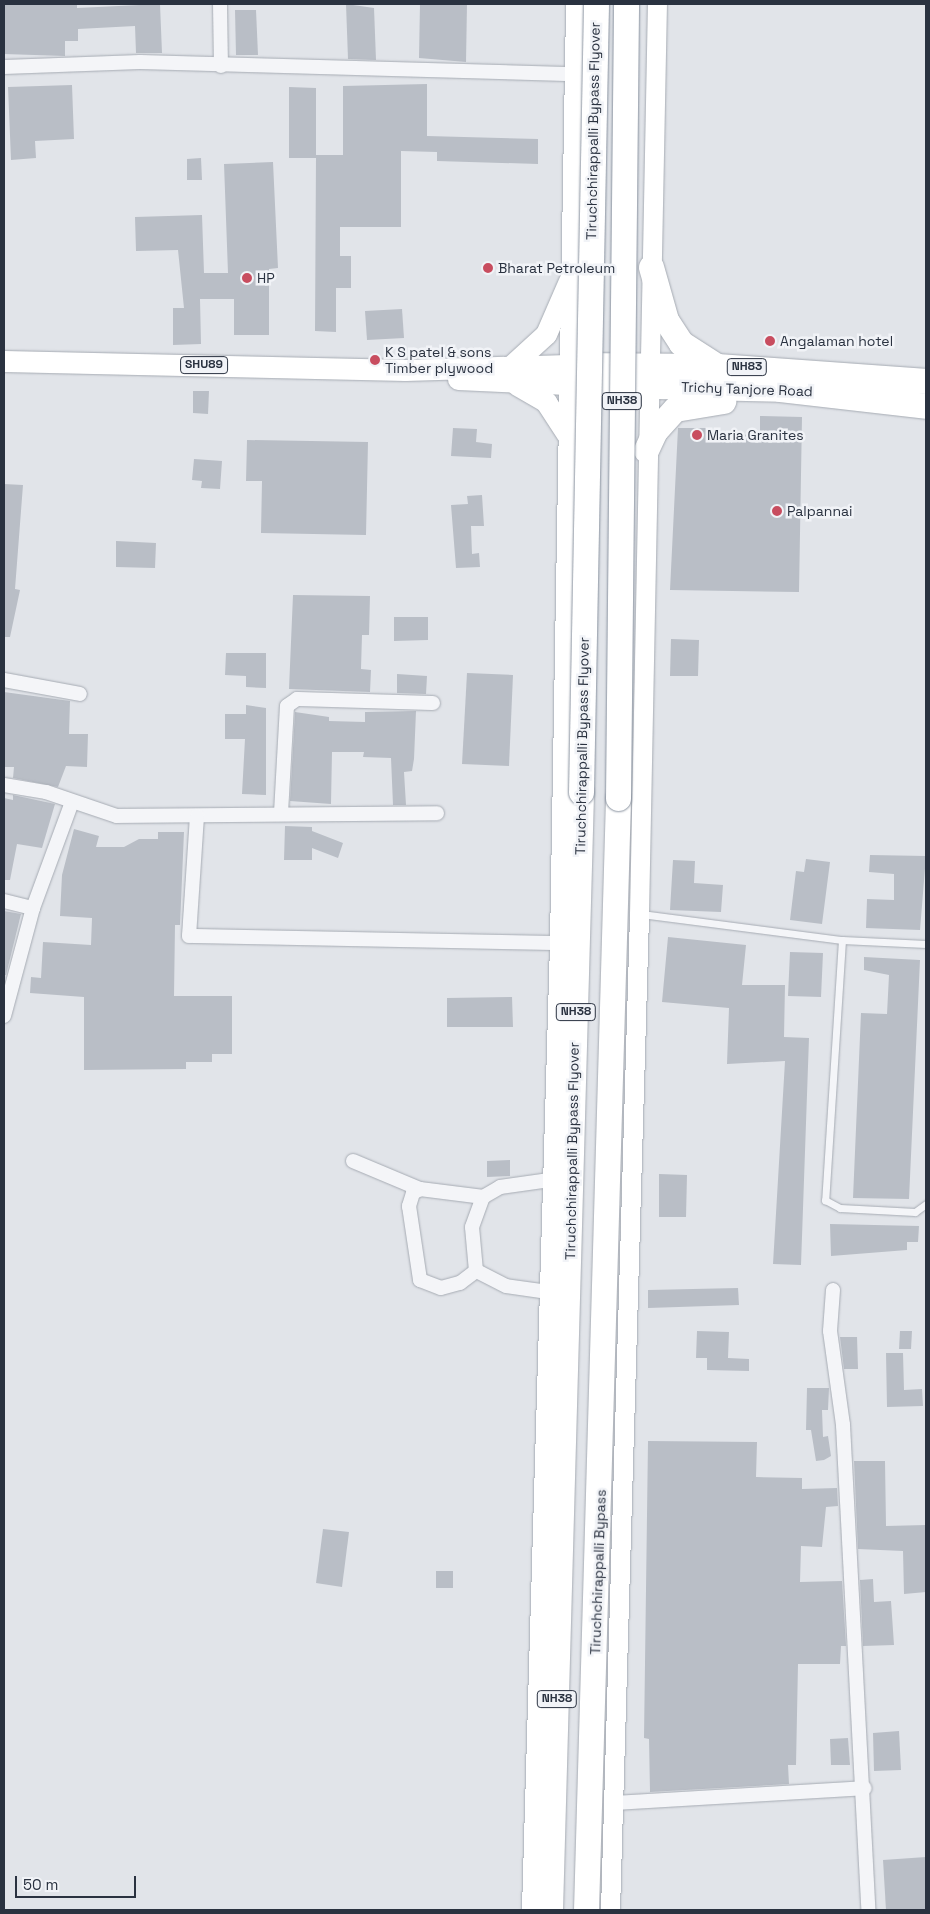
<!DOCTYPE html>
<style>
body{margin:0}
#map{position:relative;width:930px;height:1914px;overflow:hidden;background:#e1e4e9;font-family:"Space Grotesk",sans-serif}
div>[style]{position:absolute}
.building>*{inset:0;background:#b9bec6}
.roads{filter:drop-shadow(0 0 1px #a6abb3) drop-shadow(0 0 1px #a6abb3)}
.lane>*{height:7px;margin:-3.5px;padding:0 3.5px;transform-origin:3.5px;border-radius:3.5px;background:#f4f5f8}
.street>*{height:14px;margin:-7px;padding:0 7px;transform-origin:7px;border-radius:7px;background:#f4f5f8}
.secondary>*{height:19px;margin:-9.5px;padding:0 9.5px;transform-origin:9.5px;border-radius:9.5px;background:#fff}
.primary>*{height:21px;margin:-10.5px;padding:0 10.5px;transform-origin:10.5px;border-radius:10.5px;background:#fff}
.highway>*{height:25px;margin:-12.5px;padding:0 12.5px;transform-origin:12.5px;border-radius:12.5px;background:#fff}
.bridges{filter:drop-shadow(0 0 1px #89929f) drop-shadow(0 0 1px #89929f)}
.highway-bridge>*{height:25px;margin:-12.5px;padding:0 12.5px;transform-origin:12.5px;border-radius:12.5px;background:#fff}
.dots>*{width:14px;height:14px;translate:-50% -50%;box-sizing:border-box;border:2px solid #f1f3f7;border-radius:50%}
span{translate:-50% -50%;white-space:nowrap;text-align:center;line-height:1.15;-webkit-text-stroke:5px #f1f3f7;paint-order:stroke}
.shield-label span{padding:1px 4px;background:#f1f3f7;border:1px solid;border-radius:4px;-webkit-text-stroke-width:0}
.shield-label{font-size:12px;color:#2a3240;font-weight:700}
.street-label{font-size:14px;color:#2a3240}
.poi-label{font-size:14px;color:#2a3240}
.left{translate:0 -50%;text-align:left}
.frame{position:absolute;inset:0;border:5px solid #2a3240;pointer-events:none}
.scale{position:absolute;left:15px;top:1876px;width:121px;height:22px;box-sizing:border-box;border:2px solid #2a3240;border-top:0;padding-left:6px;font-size:15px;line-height:18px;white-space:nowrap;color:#2a3240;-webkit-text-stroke:4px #f1f3f7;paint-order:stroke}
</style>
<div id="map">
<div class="building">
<i style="clip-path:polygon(4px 4px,77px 4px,77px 8px,160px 4px,162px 53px,136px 53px,135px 26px,78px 29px,78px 41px,65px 41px,65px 56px,4px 54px)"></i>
<i style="clip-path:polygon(346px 4px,374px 8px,376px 60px,348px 59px)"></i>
<i style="clip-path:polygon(420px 4px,467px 4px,466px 62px,419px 58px)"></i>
<i style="clip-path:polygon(235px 10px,256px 10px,258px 55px,236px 55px)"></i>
<i style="clip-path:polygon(427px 84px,427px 136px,538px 139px,538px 164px,437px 161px,437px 152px,401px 151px,401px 227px,340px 227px,340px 256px,351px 256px,351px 288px,336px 288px,336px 332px,315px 331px,316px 155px,343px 155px,343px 86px)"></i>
<i style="clip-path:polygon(72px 85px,74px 139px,35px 141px,36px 158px,11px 160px,8px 87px)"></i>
<i style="clip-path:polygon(289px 87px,316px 88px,316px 158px,289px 158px)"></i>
<i style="clip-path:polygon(201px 158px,202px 180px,187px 180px,187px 159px)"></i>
<i style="clip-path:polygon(273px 162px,278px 268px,269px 269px,269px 335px,234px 335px,234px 299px,200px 299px,201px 344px,173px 345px,173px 308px,184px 308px,178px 250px,136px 251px,135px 217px,202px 215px,204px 273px,228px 273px,224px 164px)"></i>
<i style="clip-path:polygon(402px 309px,404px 338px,367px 340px,365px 311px)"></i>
<i style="clip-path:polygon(193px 391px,209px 391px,208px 414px,193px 413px)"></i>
<i style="clip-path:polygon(760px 416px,802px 417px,799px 592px,670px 590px,678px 428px,709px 428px,709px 434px,760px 435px)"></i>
<i style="clip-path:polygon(453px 428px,477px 429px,476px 442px,492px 444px,491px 458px,451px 456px)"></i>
<i style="clip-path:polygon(247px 440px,368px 442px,366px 535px,261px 533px,262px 481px,246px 481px)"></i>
<i style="clip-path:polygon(194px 459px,222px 461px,220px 489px,201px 488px,202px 481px,192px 480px)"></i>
<i style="clip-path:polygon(4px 484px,23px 485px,15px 589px,20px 590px,10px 637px,4px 637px)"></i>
<i style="clip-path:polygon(482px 495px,484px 526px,471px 526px,472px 554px,479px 553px,480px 567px,456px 568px,451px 505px,468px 504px,467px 496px)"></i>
<i style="clip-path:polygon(116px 541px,156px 543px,155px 568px,116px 567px)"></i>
<i style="clip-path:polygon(293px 595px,370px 596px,369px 635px,362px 635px,361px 669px,371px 670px,370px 692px,289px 689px)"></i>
<i style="clip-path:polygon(394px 617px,428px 617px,428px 640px,394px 641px)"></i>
<i style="clip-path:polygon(671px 639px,699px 640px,698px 676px,670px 676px)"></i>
<i style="clip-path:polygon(226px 653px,266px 653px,266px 688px,246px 687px,246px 676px,225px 675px)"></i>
<i style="clip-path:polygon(467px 673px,513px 675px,509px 766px,462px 764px)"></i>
<i style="clip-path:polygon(397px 674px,427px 676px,426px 694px,397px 693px)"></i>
<i style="clip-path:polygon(4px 692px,70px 701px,69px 734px,88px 734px,87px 767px,66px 766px,58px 787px,13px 778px,14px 767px,4px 767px)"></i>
<i style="clip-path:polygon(246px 705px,266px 708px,266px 795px,242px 794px,245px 739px,225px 739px,225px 714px,246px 714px)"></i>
<i style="clip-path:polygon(416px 711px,414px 759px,412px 771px,404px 772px,406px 805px,393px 805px,391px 758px,363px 757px,364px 752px,332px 752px,331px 804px,290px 801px,295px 712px,329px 717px,329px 721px,365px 722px,365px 712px)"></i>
<i style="clip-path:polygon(13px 795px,55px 804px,42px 848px,17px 844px,10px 880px,4px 880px,4px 798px,13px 800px)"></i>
<i style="clip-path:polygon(285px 826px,312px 827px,312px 831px,343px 843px,338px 858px,312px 848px,312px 860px,284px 860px)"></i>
<i style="clip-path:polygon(74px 829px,99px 836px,96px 847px,124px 847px,139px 839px,158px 839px,158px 832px,184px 832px,180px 925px,175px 925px,174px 996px,232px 996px,232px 1054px,212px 1054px,212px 1062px,186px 1062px,186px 1069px,84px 1070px,84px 997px,30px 993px,31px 977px,41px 978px,43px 942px,91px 945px,92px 918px,60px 916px,62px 875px)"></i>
<i style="clip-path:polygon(870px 855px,926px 856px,920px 930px,866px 928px,867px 899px,894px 900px,894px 874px,869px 872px)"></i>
<i style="clip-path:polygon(806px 859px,830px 862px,822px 924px,790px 920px,796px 871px,804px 872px)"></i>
<i style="clip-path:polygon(673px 860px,695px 861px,694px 883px,723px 885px,721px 912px,670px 910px)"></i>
<i style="clip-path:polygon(4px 911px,21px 914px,6px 975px,4px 975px)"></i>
<i style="clip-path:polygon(668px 937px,746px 945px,742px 985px,785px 985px,784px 1037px,809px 1038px,801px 1265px,773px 1264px,785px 1061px,727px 1064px,729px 1008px,662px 1002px)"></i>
<i style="clip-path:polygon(790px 952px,823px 953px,821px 997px,788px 996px)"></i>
<i style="clip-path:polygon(864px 957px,920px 960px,909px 1199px,853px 1198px,861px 1013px,887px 1014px,889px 975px,864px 970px)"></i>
<i style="clip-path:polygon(512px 997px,513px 1027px,447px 1027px,447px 998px)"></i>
<i style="clip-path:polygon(510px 1160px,510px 1176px,487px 1177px,487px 1161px)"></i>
<i style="clip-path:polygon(659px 1174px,687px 1175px,686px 1217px,659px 1217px)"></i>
<i style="clip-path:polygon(830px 1224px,919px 1226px,918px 1242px,907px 1242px,907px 1250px,831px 1256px)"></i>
<i style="clip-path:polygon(738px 1288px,739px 1305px,648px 1308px,648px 1290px)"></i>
<i style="clip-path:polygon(697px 1331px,729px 1332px,728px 1358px,749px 1359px,749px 1371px,707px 1370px,707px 1358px,696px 1358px)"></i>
<i style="clip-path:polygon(900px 1331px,912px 1331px,911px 1349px,899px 1349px)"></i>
<i style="clip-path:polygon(840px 1337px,857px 1337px,858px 1369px,844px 1369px)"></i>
<i style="clip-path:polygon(886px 1353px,903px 1353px,904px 1390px,922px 1389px,923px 1406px,887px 1407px)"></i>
<i style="clip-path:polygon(807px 1388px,829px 1388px,828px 1410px,822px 1410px,823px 1437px,828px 1436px,831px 1456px,824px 1460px,816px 1461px,811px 1430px,806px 1430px)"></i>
<i style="clip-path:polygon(648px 1441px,757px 1442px,756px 1477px,802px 1478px,802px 1489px,837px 1488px,838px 1506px,826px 1507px,822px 1547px,801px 1546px,800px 1582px,842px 1581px,846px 1646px,841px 1646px,840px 1664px,798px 1664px,796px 1765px,788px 1765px,789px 1784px,650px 1792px,649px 1739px,644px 1738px)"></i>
<i style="clip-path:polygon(854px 1461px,885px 1461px,886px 1526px,926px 1525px,926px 1592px,904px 1594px,903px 1551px,858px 1549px)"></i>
<i style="clip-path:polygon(323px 1529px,349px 1532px,342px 1587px,316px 1583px)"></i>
<i style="clip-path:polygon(436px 1571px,453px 1571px,453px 1588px,436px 1588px)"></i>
<i style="clip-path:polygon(873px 1579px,874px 1602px,891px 1601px,894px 1645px,863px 1646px,860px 1580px)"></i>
<i style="clip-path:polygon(899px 1731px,901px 1770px,874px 1771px,873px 1733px)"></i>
<i style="clip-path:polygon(848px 1738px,850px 1765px,831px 1765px,830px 1739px)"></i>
<i style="clip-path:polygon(926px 1857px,926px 1910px,886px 1910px,883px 1860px)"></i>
</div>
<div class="roads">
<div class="lane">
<i style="left:641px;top:914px;width:203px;rotate:7.4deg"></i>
<i style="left:842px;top:940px;width:84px;rotate:2.7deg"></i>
<i style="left:842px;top:940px;width:261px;rotate:93.7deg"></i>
<i style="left:825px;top:1200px;width:17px;rotate:28deg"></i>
<i style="left:840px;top:1208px;width:75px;rotate:3.1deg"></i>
<i style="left:915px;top:1212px;width:14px;rotate:-36deg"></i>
</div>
<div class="street">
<i style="left:220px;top:4px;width:62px;rotate:89.1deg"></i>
<i style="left:4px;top:67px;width:136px;rotate:-2.1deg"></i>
<i style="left:140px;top:62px;width:435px;rotate:1.6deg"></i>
<i style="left:4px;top:680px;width:77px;rotate:10.4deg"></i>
<i style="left:4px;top:785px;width:43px;rotate:9.5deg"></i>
<i style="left:46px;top:792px;width:75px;rotate:18.7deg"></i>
<i style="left:117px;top:816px;width:320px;rotate:-0.5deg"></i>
<i style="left:281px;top:813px;width:107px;rotate:-86.8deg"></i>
<i style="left:287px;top:706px;width:12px;rotate:-35deg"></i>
<i style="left:297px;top:699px;width:136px;rotate:1.7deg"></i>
<i style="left:197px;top:816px;width:120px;rotate:93.8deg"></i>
<i style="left:189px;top:936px;width:370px;rotate:1.1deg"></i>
<i style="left:4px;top:901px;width:30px;rotate:14deg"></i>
<i style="left:4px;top:1016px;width:112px;rotate:-75deg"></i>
<i style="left:33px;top:908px;width:113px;rotate:-69.8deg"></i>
<i style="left:353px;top:1161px;width:73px;rotate:22.7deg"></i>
<i style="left:420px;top:1189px;width:8px;rotate:150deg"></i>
<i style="left:413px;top:1193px;width:14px;rotate:107deg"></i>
<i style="left:409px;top:1206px;width:75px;rotate:81.5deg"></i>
<i style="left:420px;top:1280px;width:22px;rotate:21deg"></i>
<i style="left:441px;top:1288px;width:20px;rotate:-15deg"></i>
<i style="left:460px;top:1283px;width:20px;rotate:-37deg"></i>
<i style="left:420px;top:1189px;width:64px;rotate:7.2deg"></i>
<i style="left:833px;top:1290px;width:41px;rotate:94.2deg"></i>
<i style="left:830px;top:1331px;width:95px;rotate:82.1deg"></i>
<i style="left:843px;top:1425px;width:486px;rotate:87deg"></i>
<i style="left:548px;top:1292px;width:42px;rotate:-171.9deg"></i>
<i style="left:506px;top:1286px;width:34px;rotate:-153deg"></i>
<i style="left:476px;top:1271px;width:44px;rotate:-95.2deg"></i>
<i style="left:472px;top:1227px;width:32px;rotate:-70deg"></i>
<i style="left:483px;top:1197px;width:20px;rotate:-30deg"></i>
<i style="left:500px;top:1187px;width:50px;rotate:-8deg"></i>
<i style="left:613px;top:1803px;width:252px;rotate:-3.4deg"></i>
</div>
<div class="secondary">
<i style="left:531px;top:1910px;width:967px;rotate:-88.34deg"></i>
<i style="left:559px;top:943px;width:939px;rotate:-89.02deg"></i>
<i style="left:610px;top:1910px;width:996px;rotate:-88.33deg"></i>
<i style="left:639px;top:914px;width:910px;rotate:-88.87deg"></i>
</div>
<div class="primary">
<i style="left:4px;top:361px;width:401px;rotate:1.3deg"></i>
<i style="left:405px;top:370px;width:163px;rotate:-1.8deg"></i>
<i style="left:511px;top:366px;width:47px;rotate:-42.4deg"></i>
<i style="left:546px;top:334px;width:58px;rotate:-66.5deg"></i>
<i style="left:458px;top:379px;width:109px;rotate:2.6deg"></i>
<i style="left:517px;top:385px;width:34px;rotate:30deg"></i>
<i style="left:546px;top:402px;width:38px;rotate:57deg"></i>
</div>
<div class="highway">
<i style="left:651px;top:267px;width:55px;rotate:74.2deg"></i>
<i style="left:666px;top:320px;width:27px;rotate:57deg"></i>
<i style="left:681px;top:343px;width:43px;rotate:32.6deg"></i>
<i style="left:568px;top:365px;width:149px;rotate:0.4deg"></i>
<i style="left:717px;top:366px;width:210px;rotate:4.1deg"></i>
<i style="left:567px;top:384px;width:213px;rotate:1.3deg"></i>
<i style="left:780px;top:389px;width:147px;rotate:6.6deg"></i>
<i style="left:646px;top:450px;width:21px;rotate:-65deg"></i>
<i style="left:655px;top:431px;width:30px;rotate:-48deg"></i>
<i style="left:675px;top:409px;width:49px;rotate:-9.5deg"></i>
<i style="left:550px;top:1910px;width:1118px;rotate:-88.41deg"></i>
<i style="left:586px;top:1910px;width:1112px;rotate:-88.35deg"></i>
</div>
</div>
<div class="bridges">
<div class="highway-bridge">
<i style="left:581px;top:792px;width:788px;rotate:-88.91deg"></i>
<i style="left:618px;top:798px;width:794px;rotate:-89.42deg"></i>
</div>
</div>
<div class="dots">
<i style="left:488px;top:268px;background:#c84d5f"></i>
<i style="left:247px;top:278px;background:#c84d5f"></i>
<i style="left:770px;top:341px;background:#c84d5f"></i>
<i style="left:375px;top:360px;background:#c84d5f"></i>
<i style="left:697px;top:435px;background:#c84d5f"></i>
<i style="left:777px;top:511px;background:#c84d5f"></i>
</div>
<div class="shield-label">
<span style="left:204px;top:365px">SHU89</span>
<span style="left:747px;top:367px">NH83</span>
<span style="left:622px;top:401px">NH38</span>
<span style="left:576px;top:1012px">NH38</span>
<span style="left:557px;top:1699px">NH38</span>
</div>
<div class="street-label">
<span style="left:593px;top:131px;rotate:-89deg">Tiruchchirappalli Bypass Flyover</span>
<span style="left:747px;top:389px;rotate:2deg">Trichy Tanjore Road</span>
<span style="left:582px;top:746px;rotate:-89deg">Tiruchchirappalli Bypass Flyover</span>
<span style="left:572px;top:1151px;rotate:-89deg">Tiruchchirappalli Bypass Flyover</span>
<span style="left:598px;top:1572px;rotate:-88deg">Tiruchchirappalli Bypass</span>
</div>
<div class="poi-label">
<span class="left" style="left:498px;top:268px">Bharat Petroleum</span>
<span class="left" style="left:257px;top:278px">HP</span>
<span class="left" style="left:780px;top:341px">Angalaman hotel</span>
<span class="left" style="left:385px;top:360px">K S patel &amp; sons<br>Timber plywood</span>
<span class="left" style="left:707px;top:435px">Maria Granites</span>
<span class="left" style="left:787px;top:511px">Palpannai</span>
</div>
<div class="frame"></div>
<div class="scale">50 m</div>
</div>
